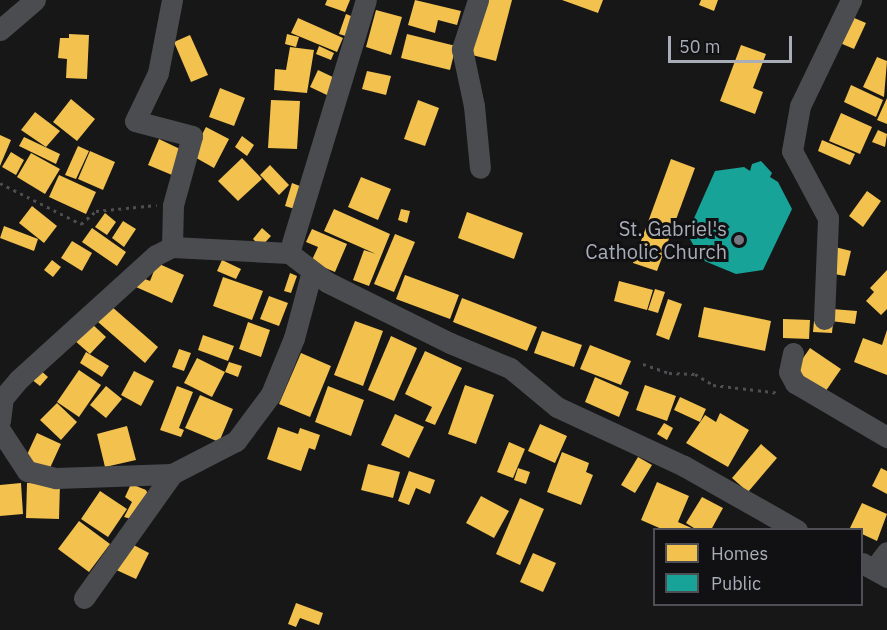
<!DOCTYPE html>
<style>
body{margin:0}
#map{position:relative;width:887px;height:630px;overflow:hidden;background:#171717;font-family:"IBM Plex Sans",sans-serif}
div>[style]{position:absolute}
.homes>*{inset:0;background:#f2c14e}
.public>*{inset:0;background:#17a398}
.path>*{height:3px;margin-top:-1.5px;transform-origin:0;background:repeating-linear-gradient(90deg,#4d4e52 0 3px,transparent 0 7.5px)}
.minor>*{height:21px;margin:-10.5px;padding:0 10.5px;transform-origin:10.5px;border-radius:10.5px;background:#4b4c50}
.dots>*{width:16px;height:16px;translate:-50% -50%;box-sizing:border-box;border:3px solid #111113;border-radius:50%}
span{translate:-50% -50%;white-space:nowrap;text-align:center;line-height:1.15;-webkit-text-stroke:6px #111113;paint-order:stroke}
.poi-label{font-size:20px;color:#a8adb8}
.right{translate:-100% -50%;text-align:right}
.legend{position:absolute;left:653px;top:528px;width:210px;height:78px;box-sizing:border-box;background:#111113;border:2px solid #4d4f55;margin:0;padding:8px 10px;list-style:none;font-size:18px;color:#a8adb8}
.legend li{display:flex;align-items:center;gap:12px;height:30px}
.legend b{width:30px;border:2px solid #4d4f55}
.scale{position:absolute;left:668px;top:36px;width:124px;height:27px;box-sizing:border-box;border:3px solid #a8adb8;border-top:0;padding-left:8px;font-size:18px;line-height:21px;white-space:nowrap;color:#a8adb8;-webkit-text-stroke:4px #111113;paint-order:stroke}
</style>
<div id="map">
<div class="homes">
<i style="clip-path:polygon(327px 0,350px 0,345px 12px,325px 5px)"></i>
<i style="clip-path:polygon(415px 0,461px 11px,457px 25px,438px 20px,435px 33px,408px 25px)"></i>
<i style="clip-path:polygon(483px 0,512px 0,496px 61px,468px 54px)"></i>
<i style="clip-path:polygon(562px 0,603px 0,598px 13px)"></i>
<i style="clip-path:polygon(701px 0,718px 0,714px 11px,699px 5px)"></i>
<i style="clip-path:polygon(376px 10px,402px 17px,391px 55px,366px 47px)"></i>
<i style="clip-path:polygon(346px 14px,356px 18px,349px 37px,339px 34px)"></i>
<i style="clip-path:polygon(852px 17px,866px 23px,854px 49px,840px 43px)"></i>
<i style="clip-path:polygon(298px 18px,343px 38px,337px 52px,291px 33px)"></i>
<i style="clip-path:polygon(69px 34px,89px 35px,87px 79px,66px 78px,67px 59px,58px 58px,60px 38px,69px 38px)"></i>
<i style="clip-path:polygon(287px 34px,299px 37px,296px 47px,285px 44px)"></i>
<i style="clip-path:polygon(407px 34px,456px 46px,450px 70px,401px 58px)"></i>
<i style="clip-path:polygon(190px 35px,208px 75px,191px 82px,174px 42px)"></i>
<i style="clip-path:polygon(741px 45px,766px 54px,753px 88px,763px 92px,755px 114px,720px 101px)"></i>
<i style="clip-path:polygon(319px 46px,334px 53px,331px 60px,316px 54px)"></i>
<i style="clip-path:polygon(290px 47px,314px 50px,307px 93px,274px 90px,275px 69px,286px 70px)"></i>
<i style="clip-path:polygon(877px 57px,887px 61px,884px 97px,863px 87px)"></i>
<i style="clip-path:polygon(318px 70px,337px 79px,329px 96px,310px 87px)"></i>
<i style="clip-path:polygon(367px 71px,391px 76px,386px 95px,362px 89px)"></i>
<i style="clip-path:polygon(851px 85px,883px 100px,876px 117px,844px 102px)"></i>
<i style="clip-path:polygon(220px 88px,245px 98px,234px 126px,209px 117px)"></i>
<i style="clip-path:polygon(887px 98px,887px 124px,877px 120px)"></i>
<i style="clip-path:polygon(71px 99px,95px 119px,77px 141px,53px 122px)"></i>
<i style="clip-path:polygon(271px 100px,300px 101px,297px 149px,268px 148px)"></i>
<i style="clip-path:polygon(418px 100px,439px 108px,425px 146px,404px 139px)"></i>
<i style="clip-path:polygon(35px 112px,60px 131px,46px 147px,21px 130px)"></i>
<i style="clip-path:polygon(841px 113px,872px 127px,860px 154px,829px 141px)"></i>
<i style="clip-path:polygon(206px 127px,229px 139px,214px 168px,191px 155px)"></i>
<i style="clip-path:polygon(878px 130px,887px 134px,885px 147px,872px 142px)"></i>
<i style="clip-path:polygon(0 135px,11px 140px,0 166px)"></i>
<i style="clip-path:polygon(242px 136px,254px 145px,247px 156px,235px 147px)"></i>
<i style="clip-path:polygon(24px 137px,60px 154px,56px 164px,19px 146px)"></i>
<i style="clip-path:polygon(159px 139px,182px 150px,172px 175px,148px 165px)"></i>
<i style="clip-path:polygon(822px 140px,855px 154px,850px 165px,818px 151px)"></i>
<i style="clip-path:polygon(78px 146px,89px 151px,76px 179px,65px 175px)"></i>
<i style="clip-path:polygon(90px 151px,115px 162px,103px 190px,78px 179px)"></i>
<i style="clip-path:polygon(11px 152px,24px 160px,16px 175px,2px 167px)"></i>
<i style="clip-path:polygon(31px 153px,60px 169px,45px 194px,17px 177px)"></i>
<i style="clip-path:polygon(242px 158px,262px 179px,238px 201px,218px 181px)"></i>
<i style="clip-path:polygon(671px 159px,695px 168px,657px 271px,633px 263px)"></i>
<i style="clip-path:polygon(270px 165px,289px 185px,279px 195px,260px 175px)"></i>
<i style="clip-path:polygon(59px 175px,96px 192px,86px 214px,49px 197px)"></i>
<i style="clip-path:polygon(361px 177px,391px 189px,378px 220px,348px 207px)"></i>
<i style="clip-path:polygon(292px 183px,305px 188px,298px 210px,285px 206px)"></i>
<i style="clip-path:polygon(867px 191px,881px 201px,863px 227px,849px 216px)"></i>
<i style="clip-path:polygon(32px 206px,57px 226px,44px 243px,19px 223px)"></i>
<i style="clip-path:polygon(334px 209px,390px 234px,369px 286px,353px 280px,364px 250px,376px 254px,324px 231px)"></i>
<i style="clip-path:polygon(401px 209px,410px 211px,407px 223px,398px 220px)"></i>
<i style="clip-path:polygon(467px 212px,523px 233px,514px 259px,458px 238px)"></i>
<i style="clip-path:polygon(105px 213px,116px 222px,107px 235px,95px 227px)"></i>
<i style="clip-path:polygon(123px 221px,136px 229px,124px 247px,112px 238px)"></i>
<i style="clip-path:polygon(4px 226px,38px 239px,34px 251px,0 238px)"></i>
<i style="clip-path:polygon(92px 228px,126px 252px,117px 266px,82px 242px)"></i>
<i style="clip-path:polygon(262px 228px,271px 236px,261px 247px,253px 239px)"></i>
<i style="clip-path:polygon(312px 229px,347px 244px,335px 272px,311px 262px,318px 247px,306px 242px)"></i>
<i style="clip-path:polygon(395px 234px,415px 242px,394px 292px,374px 284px)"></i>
<i style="clip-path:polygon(72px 241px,92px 253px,82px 271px,61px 258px)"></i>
<i style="clip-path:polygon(835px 247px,851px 251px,845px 276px,829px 273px)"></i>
<i style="clip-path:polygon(52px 260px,61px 267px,53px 277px,44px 270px)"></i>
<i style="clip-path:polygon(222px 260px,241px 269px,236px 279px,217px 271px)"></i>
<i style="clip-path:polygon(157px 263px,184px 275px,172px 303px,136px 287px,140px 277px,150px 281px)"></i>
<i style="clip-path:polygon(887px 270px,887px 309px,881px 315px,866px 301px,874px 292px,870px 288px)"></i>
<i style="clip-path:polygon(290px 273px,297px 276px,291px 293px,284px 291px)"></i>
<i style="clip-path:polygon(405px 275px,459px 295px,450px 319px,396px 299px)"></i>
<i style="clip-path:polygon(223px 277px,263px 291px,252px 320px,213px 306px)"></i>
<i style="clip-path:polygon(619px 281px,653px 290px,647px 310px,614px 301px)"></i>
<i style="clip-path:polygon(655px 289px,665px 292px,658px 313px,648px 310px)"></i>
<i style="clip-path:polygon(269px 296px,288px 303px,279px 326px,260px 319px)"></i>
<i style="clip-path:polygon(462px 298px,537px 327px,527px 351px,453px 322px)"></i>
<i style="clip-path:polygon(668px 299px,682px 304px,669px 340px,656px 335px)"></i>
<i style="clip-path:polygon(111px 306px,158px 347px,145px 363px,98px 322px)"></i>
<i style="clip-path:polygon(704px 307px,771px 321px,765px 351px,698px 337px)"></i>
<i style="clip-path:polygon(832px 309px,857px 311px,855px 324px,831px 321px)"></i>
<i style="clip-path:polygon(783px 319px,810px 320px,809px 339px,783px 338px)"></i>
<i style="clip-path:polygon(355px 321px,383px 331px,363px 386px,334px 375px)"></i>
<i style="clip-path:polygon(814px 321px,833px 323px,832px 333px,813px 332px)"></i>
<i style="clip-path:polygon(90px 322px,106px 337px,90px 354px,74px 340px)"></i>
<i style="clip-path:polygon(248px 322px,270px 330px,261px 357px,239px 349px)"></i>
<i style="clip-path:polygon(887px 330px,887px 375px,854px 362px,863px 338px,882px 345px)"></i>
<i style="clip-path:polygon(542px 331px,582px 345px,574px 367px,534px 353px)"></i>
<i style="clip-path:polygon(203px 335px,234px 346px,228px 361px,198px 350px)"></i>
<i style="clip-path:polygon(391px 336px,417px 348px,394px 401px,368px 390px)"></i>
<i style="clip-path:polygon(590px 345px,631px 361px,621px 385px,580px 369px)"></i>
<i style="clip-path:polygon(810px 348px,841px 369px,823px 395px,792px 374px)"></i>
<i style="clip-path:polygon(179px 349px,191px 353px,184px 371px,172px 367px)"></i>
<i style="clip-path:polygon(425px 351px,462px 368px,435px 425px,425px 421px,432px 407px,405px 394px)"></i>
<i style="clip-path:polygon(86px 352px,109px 366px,102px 377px,80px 363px)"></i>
<i style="clip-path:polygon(301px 353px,331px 366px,310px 417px,279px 404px)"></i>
<i style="clip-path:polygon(197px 358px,225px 372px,229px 362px,242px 366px,238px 377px,225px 372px,212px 397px,184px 383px)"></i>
<i style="clip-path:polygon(39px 369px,48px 377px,40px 386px,31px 379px)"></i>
<i style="clip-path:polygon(79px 370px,101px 385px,79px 417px,57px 402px)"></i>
<i style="clip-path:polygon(134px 371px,154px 381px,141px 406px,121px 395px)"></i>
<i style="clip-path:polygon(595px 377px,629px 392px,619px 417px,585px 402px)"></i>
<i style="clip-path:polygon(465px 385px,494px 395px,476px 444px,448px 434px)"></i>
<i style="clip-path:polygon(645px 385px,676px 396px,667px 421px,636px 410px)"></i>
<i style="clip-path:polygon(106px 386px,122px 399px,106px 418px,90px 405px)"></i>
<i style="clip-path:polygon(177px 386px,193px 392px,179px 428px,184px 430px,181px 437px,160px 430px)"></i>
<i style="clip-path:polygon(328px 386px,364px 400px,351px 436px,315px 422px)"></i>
<i style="clip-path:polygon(200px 395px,233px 409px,219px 442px,185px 428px)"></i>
<i style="clip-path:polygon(680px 397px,706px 409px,700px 422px,674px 410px)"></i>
<i style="clip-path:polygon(57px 403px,77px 422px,61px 440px,40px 420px)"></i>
<i style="clip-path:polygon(720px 413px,749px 430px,728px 467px,686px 443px,705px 415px,716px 422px)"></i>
<i style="clip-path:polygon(395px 414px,424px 427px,409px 458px,381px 445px)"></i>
<i style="clip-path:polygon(664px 423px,673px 428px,667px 440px,657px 434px)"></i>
<i style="clip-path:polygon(540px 424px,567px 436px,555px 463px,528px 451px)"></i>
<i style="clip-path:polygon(127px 426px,136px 460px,105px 467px,97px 434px)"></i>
<i style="clip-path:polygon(278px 427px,298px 434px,300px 428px,320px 435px,315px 450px,309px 448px,301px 471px,267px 459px)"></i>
<i style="clip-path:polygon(37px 433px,61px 444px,49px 470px,25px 459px)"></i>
<i style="clip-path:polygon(509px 442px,525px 449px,513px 478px,497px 472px)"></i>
<i style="clip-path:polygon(761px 444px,777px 458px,748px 492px,732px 478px)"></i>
<i style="clip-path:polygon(562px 452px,589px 463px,586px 472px,593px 475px,581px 505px,547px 492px)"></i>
<i style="clip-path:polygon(638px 457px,652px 465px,635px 493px,621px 485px)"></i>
<i style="clip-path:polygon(368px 464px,400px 472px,393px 498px,361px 490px)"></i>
<i style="clip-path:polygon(518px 468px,530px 472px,526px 484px,514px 480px)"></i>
<i style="clip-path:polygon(881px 468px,887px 471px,887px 494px,872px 486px)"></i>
<i style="clip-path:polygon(409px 471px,435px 480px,430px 494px,416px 488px,409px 505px,398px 501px)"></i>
<i style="clip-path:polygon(657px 482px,689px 496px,678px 522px,696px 530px,664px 530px,641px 520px)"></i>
<i style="clip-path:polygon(21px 483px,23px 514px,0 516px,0 485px)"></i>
<i style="clip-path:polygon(27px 483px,60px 484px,59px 519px,26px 518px)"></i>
<i style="clip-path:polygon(131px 484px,146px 490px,149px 497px,131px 519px,124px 517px,132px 502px,125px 497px)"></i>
<i style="clip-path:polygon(100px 491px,127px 509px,108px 537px,81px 519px)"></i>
<i style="clip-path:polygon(481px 496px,509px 511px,494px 538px,466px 523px)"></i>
<i style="clip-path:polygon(702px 497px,723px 508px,711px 530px,697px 530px,686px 523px)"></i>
<i style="clip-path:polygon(520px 498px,544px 509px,520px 565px,496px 554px)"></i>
<i style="clip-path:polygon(862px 503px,887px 514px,877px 541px,862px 534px,862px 530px,850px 528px)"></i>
<i style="clip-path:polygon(79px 521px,110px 544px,89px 572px,58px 549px)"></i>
<i style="clip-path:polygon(126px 541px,149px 553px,136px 579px,112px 568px)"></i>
<i style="clip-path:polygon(533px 553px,556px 563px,543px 592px,520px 582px)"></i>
<i style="clip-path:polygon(296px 603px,323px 613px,319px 625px,300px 618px,296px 627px,288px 624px)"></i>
</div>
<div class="public">
<i style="clip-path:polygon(761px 161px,772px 173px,770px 177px,778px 182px,792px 209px,763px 270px,736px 274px,702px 260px,687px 234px,715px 171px,744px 167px,750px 171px,752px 164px)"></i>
</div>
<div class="path">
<i style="left:0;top:183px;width:91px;rotate:26.8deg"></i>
<i style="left:81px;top:224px;width:20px;rotate:-41deg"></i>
<i style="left:96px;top:211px;width:61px;rotate:-5.6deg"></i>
<i style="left:643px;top:364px;width:28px;rotate:19deg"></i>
<i style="left:669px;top:373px;width:26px;rotate:2deg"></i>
<i style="left:695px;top:374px;width:21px;rotate:31deg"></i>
<i style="left:713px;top:385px;width:67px;rotate:6.8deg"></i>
</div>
<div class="minor">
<i style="left:172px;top:0;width:74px;rotate:100.9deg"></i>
<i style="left:158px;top:73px;width:53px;rotate:115.6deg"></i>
<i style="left:135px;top:121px;width:59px;rotate:14.7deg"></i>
<i style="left:192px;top:136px;width:72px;rotate:105.4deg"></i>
<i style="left:173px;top:205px;width:42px;rotate:91.4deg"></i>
<i style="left:478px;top:0;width:52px;rotate:108.1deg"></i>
<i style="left:462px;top:49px;width:58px;rotate:78.1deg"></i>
<i style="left:474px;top:106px;width:62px;rotate:84.5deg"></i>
<i style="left:0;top:30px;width:46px;rotate:-40.6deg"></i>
<i style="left:289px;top:253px;width:264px;rotate:-73.1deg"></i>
<i style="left:824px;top:319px;width:101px;rotate:-87.7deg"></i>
<i style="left:828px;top:218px;width:76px;rotate:-118.2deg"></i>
<i style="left:792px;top:151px;width:46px;rotate:-79.9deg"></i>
<i style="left:800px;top:106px;width:118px;rotate:-64.3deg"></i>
<i style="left:793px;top:353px;width:19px;rotate:102deg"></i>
<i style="left:789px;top:372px;width:13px;rotate:61deg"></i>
<i style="left:795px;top:383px;width:107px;rotate:30.4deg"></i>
<i style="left:0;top:421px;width:23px;rotate:-83deg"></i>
<i style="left:3px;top:398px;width:23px;rotate:-50deg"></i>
<i style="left:18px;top:380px;width:186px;rotate:-42.2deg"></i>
<i style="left:156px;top:255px;width:18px;rotate:-27deg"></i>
<i style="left:172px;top:247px;width:117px;rotate:2.9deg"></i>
<i style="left:289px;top:253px;width:48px;rotate:37.3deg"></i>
<i style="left:327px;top:282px;width:137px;rotate:26.4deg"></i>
<i style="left:450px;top:343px;width:65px;rotate:22.6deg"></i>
<i style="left:510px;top:368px;width:61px;rotate:39.7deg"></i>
<i style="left:557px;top:407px;width:140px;rotate:24.9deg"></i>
<i style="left:684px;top:466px;width:130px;rotate:29.5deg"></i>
<i style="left:0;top:430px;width:49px;rotate:56.6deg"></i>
<i style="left:27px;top:471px;width:30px;rotate:14deg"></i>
<i style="left:56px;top:478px;width:116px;rotate:-2deg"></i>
<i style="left:862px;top:563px;width:29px;rotate:29deg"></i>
<i style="left:874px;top:569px;width:21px;rotate:-53deg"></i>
<i style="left:84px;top:598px;width:152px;rotate:-54.6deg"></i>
<i style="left:172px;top:474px;width:72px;rotate:-27.3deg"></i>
<i style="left:236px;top:441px;width:59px;rotate:-53.3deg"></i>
<i style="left:271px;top:394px;width:61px;rotate:-67.7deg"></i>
<i style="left:294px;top:338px;width:69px;rotate:-75deg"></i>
</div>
<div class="dots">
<i style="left:739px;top:240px;background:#757880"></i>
</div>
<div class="poi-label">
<span class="right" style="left:727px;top:240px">St. Gabriel's<br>Catholic Church</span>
</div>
<ul class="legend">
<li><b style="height:16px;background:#f2c14e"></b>Homes</li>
<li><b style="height:16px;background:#17a398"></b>Public</li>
</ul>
<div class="scale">50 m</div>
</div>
